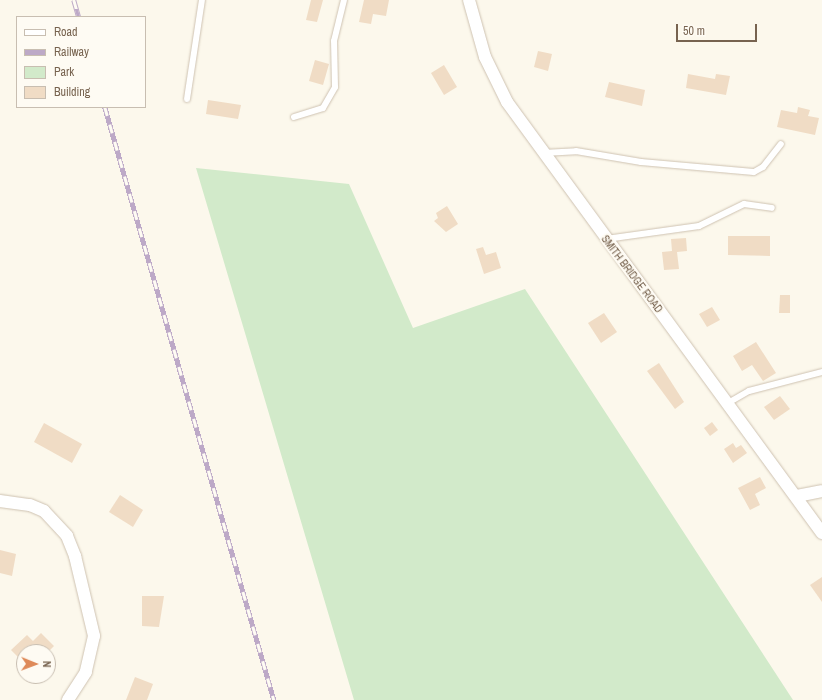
<!DOCTYPE html>
<style>
body{margin:0}
#map{position:relative;width:822px;height:700px;overflow:hidden;background:#fcf8ec;font-family:"Archivo Narrow",sans-serif}
div>[style]{position:absolute}
.green>*{inset:0;background:#d2eaca}
.building>*{inset:0;background:#f0dcc5}
.roads{filter:drop-shadow(0 0 1px #cec2b1) drop-shadow(0 0 1px #cec2b1)}
.service>*{height:6px;margin:-3px;padding:0 3px;transform-origin:3px;border-radius:3px;background:#fff}
.minor>*{height:12px;margin:-6px;padding:0 6px;transform-origin:6px;border-radius:6px;background:#fff}
.rail>*{height:4.5px;margin-top:-2.25px;transform-origin:0;background:repeating-linear-gradient(90deg,#fefbf3 0 9px,#bda9c7 0 18px);box-sizing:border-box;border-block:1px solid #bda9c7}
span{translate:-50% -50%;white-space:nowrap;text-align:center;line-height:1.15;-webkit-text-stroke:4px #fefbf3;paint-order:stroke}
.street-label{font-size:11px;color:#77634f}
.legend{position:absolute;left:16px;top:16px;width:130px;height:92px;box-sizing:border-box;background:#fefbf3;border:1px solid #c8beb1;margin:0;padding:5px 7px;list-style:none;font-size:12px;color:#77634f}
.legend li{display:flex;align-items:center;gap:8px;height:20px}
.legend b{width:20px;border:1px solid #c8beb1}
.north{position:absolute;left:16px;top:644px;width:40px;height:40px;box-sizing:border-box;background:#fefbf3;border:1px solid #c8beb1;border-radius:50%;rotate:91deg;font-size:11px;font-weight:700;line-height:16px;text-align:center;color:#77634f}
.north::after{content:'';display:block;margin:auto;width:14px;height:18px;background:#de8a59;clip-path:polygon(50% 0,100% 100%,50% 72%,0 100%)}
.scale{position:absolute;left:676px;top:24px;width:81px;height:18px;box-sizing:border-box;border:2px solid #77634f;border-top:0;padding-left:5px;font-size:12px;line-height:14px;white-space:nowrap;color:#77634f;-webkit-text-stroke:3px #fefbf3;paint-order:stroke}
</style>
<div id="map">
<div class="green">
<i style="clip-path:polygon(196px 168px,349px 184px,413px 328px,525px 289px,793px 700px,354px 700px)"></i>
</div>
<div class="building">
<i style="clip-path:polygon(311px 0,323px 0,317px 22px,306px 20px)"></i>
<i style="clip-path:polygon(364px 0,389px 0,386px 16px,373px 14px,371px 24px,359px 22px)"></i>
<i style="clip-path:polygon(538px 51px,552px 54px,548px 71px,534px 67px)"></i>
<i style="clip-path:polygon(315px 60px,329px 64px,323px 85px,309px 81px)"></i>
<i style="clip-path:polygon(444px 65px,457px 87px,444px 95px,431px 73px)"></i>
<i style="clip-path:polygon(688px 74px,715px 79px,716px 74px,730px 76px,726px 95px,686px 88px)"></i>
<i style="clip-path:polygon(609px 82px,645px 90px,642px 106px,605px 97px)"></i>
<i style="clip-path:polygon(208px 100px,241px 105px,238px 119px,206px 114px)"></i>
<i style="clip-path:polygon(798px 107px,810px 110px,808px 116px,819px 118px,815px 135px,777px 127px,781px 110px,797px 113px)"></i>
<i style="clip-path:polygon(447px 206px,458px 224px,446px 232px,434px 221px,438px 218px,436px 213px)"></i>
<i style="clip-path:polygon(728px 236px,770px 236px,770px 256px,728px 255px)"></i>
<i style="clip-path:polygon(686px 238px,687px 251px,677px 252px,679px 269px,664px 270px,662px 252px,672px 251px,671px 239px)"></i>
<i style="clip-path:polygon(483px 247px,486px 255px,496px 252px,501px 268px,484px 274px,476px 249px)"></i>
<i style="clip-path:polygon(780px 295px,790px 295px,790px 313px,779px 313px)"></i>
<i style="clip-path:polygon(712px 307px,720px 320px,707px 327px,699px 314px)"></i>
<i style="clip-path:polygon(604px 313px,617px 332px,601px 343px,588px 323px)"></i>
<i style="clip-path:polygon(756px 342px,776px 373px,763px 381px,752px 365px,742px 371px,733px 356px)"></i>
<i style="clip-path:polygon(659px 363px,684px 402px,675px 409px,647px 371px)"></i>
<i style="clip-path:polygon(780px 396px,790px 409px,774px 420px,764px 407px)"></i>
<i style="clip-path:polygon(712px 422px,718px 430px,710px 436px,704px 428px)"></i>
<i style="clip-path:polygon(44px 423px,82px 444px,72px 463px,34px 442px)"></i>
<i style="clip-path:polygon(733px 443px,736px 448px,741px 445px,747px 453px,733px 463px,724px 449px)"></i>
<i style="clip-path:polygon(760px 477px,766px 488px,755px 494px,760px 505px,750px 510px,738px 488px)"></i>
<i style="clip-path:polygon(120px 495px,143px 510px,133px 527px,109px 512px)"></i>
<i style="clip-path:polygon(0 550px,16px 554px,12px 576px,0 573px)"></i>
<i style="clip-path:polygon(822px 577px,822px 602px,810px 585px)"></i>
<i style="clip-path:polygon(142px 596px,164px 596px,159px 627px,142px 626px)"></i>
<i style="clip-path:polygon(41px 633px,54px 646px,48px 652px,24px 652px,24px 663px,11px 650px,27px 635px,33px 641px)"></i>
<i style="clip-path:polygon(135px 677px,153px 684px,147px 700px,126px 700px)"></i>
</div>
<div class="roads">
<div class="service">
<i style="left:187px;top:99px;width:100px;rotate:-81.4deg"></i>
<i style="left:294px;top:117px;width:30px;rotate:-17deg"></i>
<i style="left:323px;top:108px;width:24px;rotate:-60deg"></i>
<i style="left:335px;top:87px;width:46px;rotate:-91.2deg"></i>
<i style="left:334px;top:41px;width:42px;rotate:-76.3deg"></i>
<i style="left:543px;top:153px;width:33px;rotate:-3deg"></i>
<i style="left:576px;top:151px;width:66px;rotate:9.6deg"></i>
<i style="left:641px;top:162px;width:113px;rotate:5.1deg"></i>
<i style="left:754px;top:172px;width:10px;rotate:-29deg"></i>
<i style="left:763px;top:167px;width:29px;rotate:-52deg"></i>
<i style="left:606px;top:239px;width:94px;rotate:-8deg"></i>
<i style="left:699px;top:226px;width:50px;rotate:-26.1deg"></i>
<i style="left:744px;top:204px;width:28px;rotate:8deg"></i>
<i style="left:728px;top:403px;width:24px;rotate:-30deg"></i>
<i style="left:749px;top:391px;width:75px;rotate:-14.6deg"></i>
</div>
<div class="minor">
<i style="left:469px;top:0;width:59px;rotate:74.3deg"></i>
<i style="left:485px;top:57px;width:50px;rotate:63.9deg"></i>
<i style="left:507px;top:102px;width:534px;rotate:53.84deg"></i>
<i style="left:797px;top:496px;width:25px;rotate:-11deg"></i>
<i style="left:0;top:501px;width:30px;rotate:8deg"></i>
<i style="left:30px;top:505px;width:15px;rotate:23deg"></i>
<i style="left:44px;top:511px;width:34px;rotate:47deg"></i>
<i style="left:67px;top:536px;width:22px;rotate:68deg"></i>
<i style="left:75px;top:556px;width:82px;rotate:76.6deg"></i>
<i style="left:94px;top:636px;width:37px;rotate:103deg"></i>
<i style="left:86px;top:672px;width:33px;rotate:123deg"></i>
</div>
</div>
<div class="rail">
<i style="left:74px;top:0;width:18px;rotate:74deg"></i>
<i style="left:105px;top:107px;width:617px;rotate:74.09deg"></i>
</div>
<div class="street-label">
<span style="left:632px;top:274px;rotate:53deg">SMITH BRIDGE ROAD</span>
</div>
<ul class="legend">
<li><b style="height:5px;background:#fff"></b>Road</li>
<li><b style="height:5px;background:#bda9c7"></b>Railway</li>
<li><b style="height:11px;background:#d2eaca"></b>Park</li>
<li><b style="height:11px;background:#f0dcc5"></b>Building</li>
</ul>
<div class="north">N</div>
<div class="scale">50 m</div>
</div>
